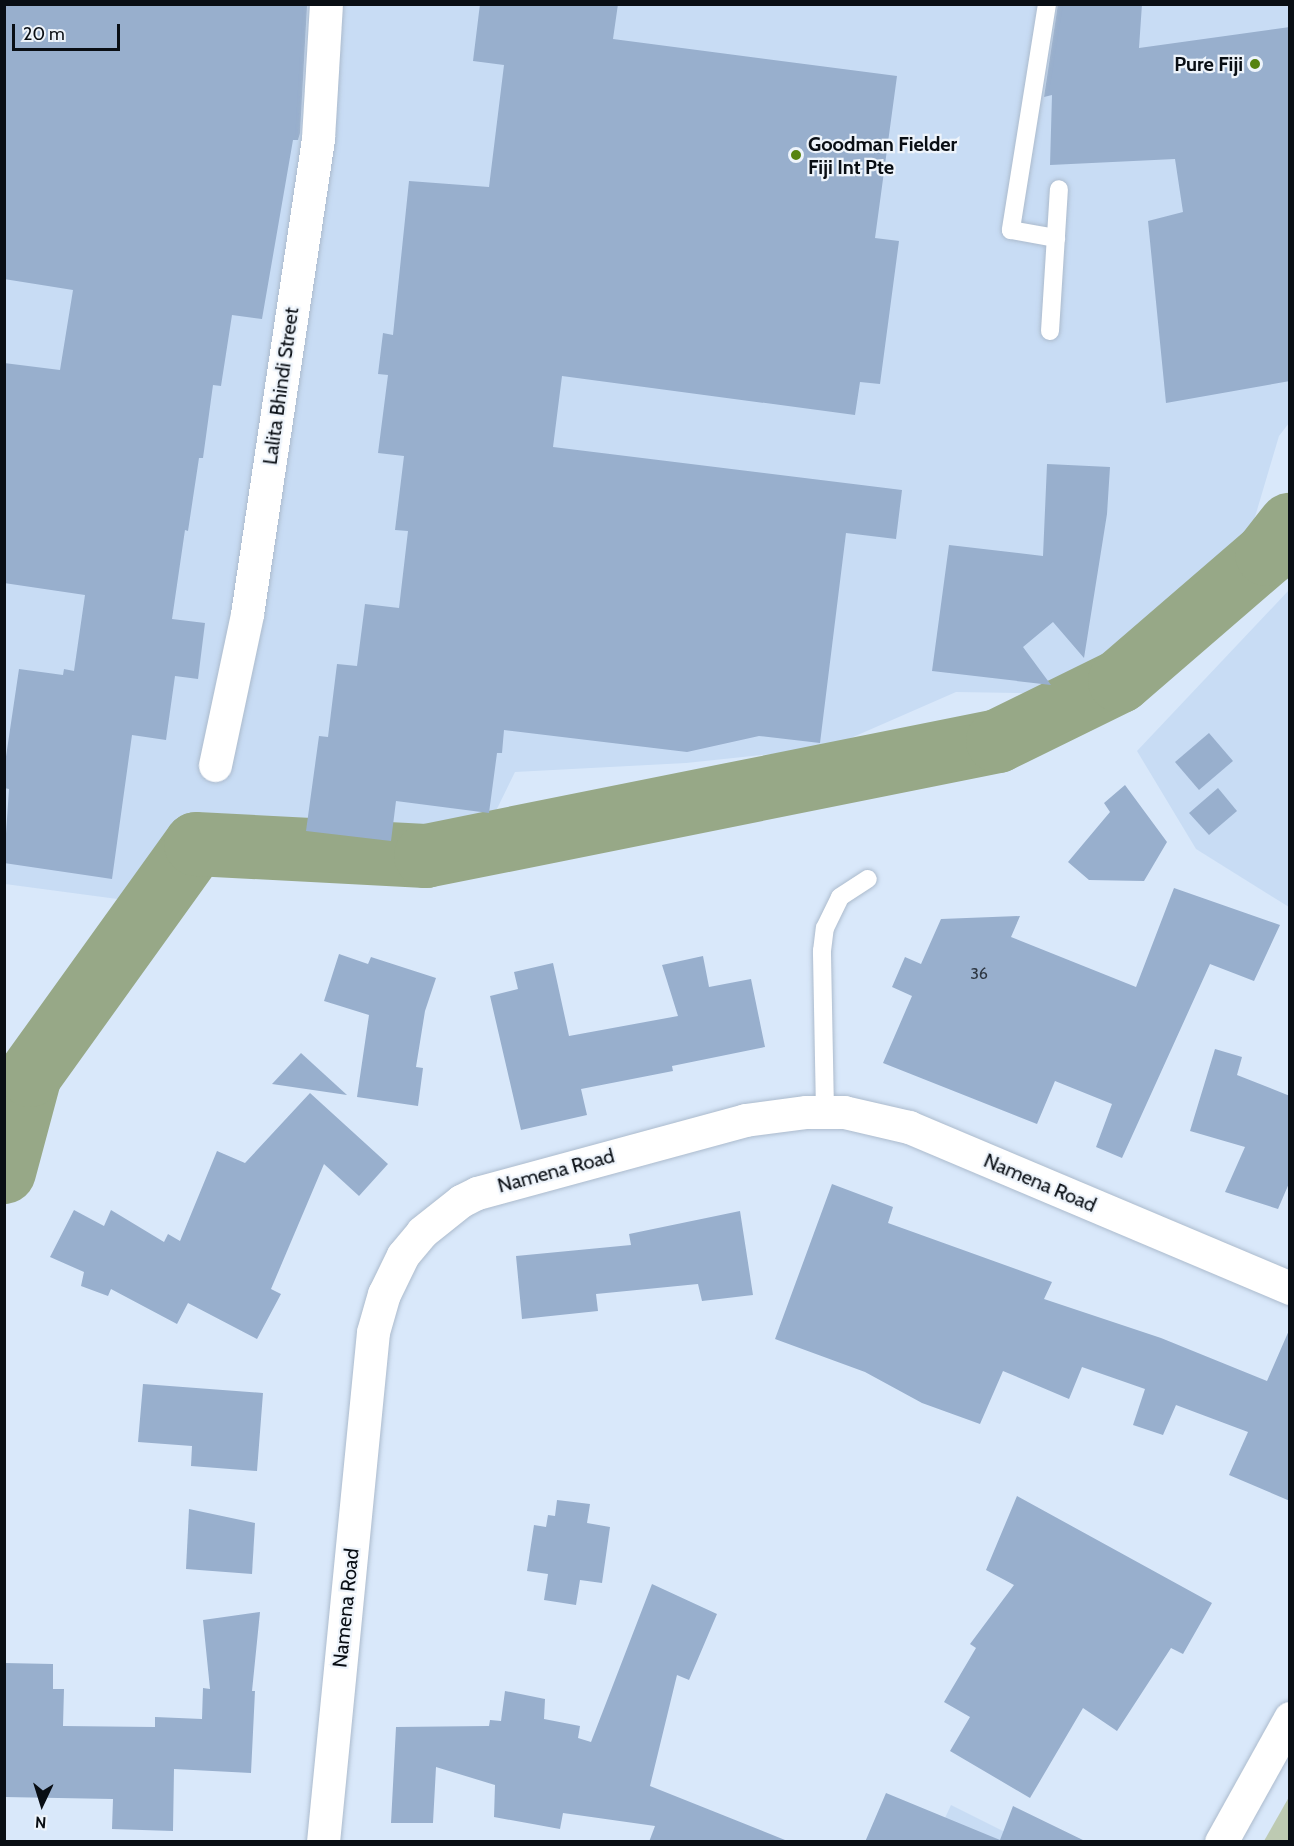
<!DOCTYPE html>
<style>
body{margin:0}
#map{position:relative;width:1294px;height:1846px;overflow:hidden;background:#d9e8fa;font-family:Cabin,sans-serif}
div>[style]{position:absolute}
.built>*{inset:0;background:#c8dcf4}
.green>*{inset:0;background:#bdcab2}
.river>*{height:64px;margin:-32px;padding:0 32px;transform-origin:32px;border-radius:32px;background:#97a887}
.building>*{inset:0;background:#98afcd}
.roads{filter:drop-shadow(0 0 2px #acbbcd) drop-shadow(0 0 2px #acbbcd)}
.lane>*{height:18px;margin:-9px;padding:0 9px;transform-origin:9px;border-radius:9px;background:#fff}
.street>*{height:33px;margin:-16.5px;padding:0 16.5px;transform-origin:16.5px;border-radius:16.5px;background:#fff}
.primary>*{height:33px;margin:-16.5px;padding:0 16.5px;transform-origin:16.5px;border-radius:16.5px;background:#fff}
.dots>*{width:16px;height:16px;translate:-50% -50%;box-sizing:border-box;border:3px solid #eef4fb;border-radius:50%}
span{translate:-50% -50%;white-space:nowrap;text-align:center;line-height:1.15;-webkit-text-stroke:4.5px #eef4fb;paint-order:stroke}
.number-label{font-size:16px;color:#2d3642}
.number-label span{-webkit-text-stroke-width:0}
.poi-label{font-size:20px;color:#090e14;font-weight:700}
.right{translate:-100% -50%;text-align:right}
.left{translate:0 -50%;text-align:left}
.street-label{font-size:20px;color:#090e14}
.frame{position:absolute;inset:0;border:6px solid #090e14;pointer-events:none}
.north{position:absolute;left:12px;top:1774px;width:60px;height:60px;-webkit-text-stroke:4px #eef4fb;paint-order:stroke;rotate:184deg;font-size:16px;font-weight:700;line-height:24px;text-align:center;color:#090e14}
.north::after{content:'';display:block;margin:auto;width:21px;height:27px;background:#090e14;clip-path:polygon(50% 0,100% 100%,50% 72%,0 100%)}
.scale{position:absolute;left:12px;top:24px;width:108px;height:27px;box-sizing:border-box;border:3px solid #090e14;border-top:0;padding-left:8px;font-size:18px;line-height:21px;white-space:nowrap;color:#090e14;-webkit-text-stroke:4px #eef4fb;paint-order:stroke}
</style>
<div id="map">
<div class="built">
<i style="clip-path:polygon(5px 5px,1289px 5px,1289px 423px,1279px 436px,1236px 581px,1082px 694px,956px 692px,828px 748px,686px 763px,515px 772px,492px 819px,396px 845px,281px 834px,125px 900px,5px 884px)"></i>
<i style="clip-path:polygon(1289px 590px,1289px 907px,1196px 849px,1137px 751px)"></i>
<i style="clip-path:polygon(951px 1805px,1023px 1841px,934px 1842px)"></i>
</div>
<div class="green">
<i style="clip-path:polygon(1289px 1797px,1289px 1841px,1264px 1841px)"></i>
</div>
<div class="river">
<i style="left:4px;top:1172px;width:100px;rotate:-75deg"></i>
<i style="left:30px;top:1075px;width:284px;rotate:-54.3deg"></i>
<i style="left:196px;top:844px;width:230px;rotate:3deg"></i>
<i style="left:426px;top:856px;width:583px;rotate:-11.37deg"></i>
<i style="left:998px;top:741px;width:136px;rotate:-26.2deg"></i>
<i style="left:1120px;top:681px;width:194px;rotate:-40.8deg"></i>
<i style="left:1267px;top:554px;width:37px;rotate:-52deg"></i>
</div>
<div class="building">
<i style="clip-path:polygon(4px 4px,307px 6px,300px 133px,298px 140px,293px 140px,262px 319px,232px 315px,221px 386px,213px 385px,203px 458px,199px 458px,188px 531px,185px 530px,172px 619px,205px 623px,198px 679px,175px 676px,166px 740px,132px 735px,112px 879px,4px 863px,9px 789px,4px 788px,4px 770px,19px 669px,63px 675px,64px 669px,74px 671px,85px 595px,4px 583px,4px 363px,60px 370px,73px 290px,4px 279px)"></i>
<i style="clip-path:polygon(480px 4px,618px 4px,613px 39px,897px 76px,875px 238px,899px 241px,880px 384px,860px 382px,855px 415px,562px 376px,553px 447px,902px 490px,896px 539px,846px 533px,820px 743px,759px 736px,687px 752px,504px 730px,502px 753px,497px 753px,489px 813px,396px 801px,391px 841px,306px 831px,319px 736px,328px 737px,337px 664px,357px 666px,365px 604px,399px 608px,408px 531px,395px 530px,404px 456px,378px 453px,388px 375px,378px 374px,383px 333px,393px 335px,409px 181px,489px 187px,504px 65px,473px 61px)"></i>
<i style="clip-path:polygon(1058px 4px,1142px 4px,1139px 48px,1290px 27px,1290px 381px,1166px 403px,1148px 221px,1183px 212px,1175px 159px,1050px 165px,1052px 95px,1044px 97px)"></i>
<i style="clip-path:polygon(1047px 464px,1110px 467px,1107px 514px,1084px 658px,1053px 622px,1023px 647px,1051px 685px,932px 671px,949px 545px,1043px 556px)"></i>
<i style="clip-path:polygon(1209px 733px,1233px 761px,1199px 790px,1175px 762px)"></i>
<i style="clip-path:polygon(1125px 785px,1167px 842px,1144px 881px,1089px 880px,1068px 862px,1110px 812px,1104px 803px)"></i>
<i style="clip-path:polygon(1218px 788px,1237px 811px,1209px 835px,1189px 813px)"></i>
<i style="clip-path:polygon(1174px 888px,1280px 925px,1254px 981px,1210px 964px,1122px 1158px,1096px 1147px,1112px 1104px,1055px 1081px,1037px 1124px,883px 1063px,912px 996px,892px 987px,905px 957px,921px 964px,941px 919px,1020px 916px,1011px 937px,1136px 987px)"></i>
<i style="clip-path:polygon(339px 954px,368px 964px,371px 957px,436px 978px,425px 1011px,416px 1067px,423px 1068px,418px 1106px,357px 1097px,369px 1015px,324px 1001px)"></i>
<i style="clip-path:polygon(703px 956px,709px 987px,751px 979px,765px 1047px,672px 1066px,673px 1071px,581px 1089px,587px 1115px,521px 1130px,490px 996px,518px 989px,514px 972px,553px 963px,569px 1036px,678px 1016px,662px 965px)"></i>
<i style="clip-path:polygon(1215px 1049px,1242px 1057px,1237px 1075px,1290px 1096px,1290px 1181px,1278px 1209px,1225px 1192px,1245px 1147px,1190px 1131px)"></i>
<i style="clip-path:polygon(301px 1053px,347px 1095px,272px 1084px)"></i>
<i style="clip-path:polygon(310px 1093px,388px 1164px,359px 1196px,324px 1164px,271px 1289px,281px 1294px,257px 1339px,188px 1303px,177px 1324px,111px 1289px,108px 1296px,81px 1286px,84px 1272px,50px 1257px,74px 1210px,104px 1226px,111px 1210px,164px 1242px,168px 1234px,180px 1241px,217px 1151px,245px 1163px)"></i>
<i style="clip-path:polygon(832px 1184px,893px 1207px,888px 1223px,1052px 1282px,1044px 1299px,1161px 1338px,1267px 1381px,1290px 1328px,1290px 1501px,1229px 1475px,1248px 1432px,1176px 1405px,1163px 1435px,1133px 1425px,1145px 1389px,1082px 1367px,1069px 1399px,1003px 1371px,980px 1424px,922px 1403px,865px 1372px,775px 1339px)"></i>
<i style="clip-path:polygon(740px 1211px,753px 1295px,702px 1301px,698px 1284px,596px 1294px,598px 1311px,522px 1319px,516px 1256px,631px 1245px,629px 1234px)"></i>
<i style="clip-path:polygon(143px 1384px,263px 1393px,257px 1471px,191px 1466px,192px 1446px,138px 1442px)"></i>
<i style="clip-path:polygon(1017px 1496px,1212px 1603px,1183px 1654px,1171px 1648px,1117px 1731px,1083px 1708px,1030px 1798px,950px 1751px,970px 1717px,944px 1702px,976px 1648px,970px 1644px,1014px 1585px,986px 1570px)"></i>
<i style="clip-path:polygon(557px 1500px,590px 1504px,587px 1523px,610px 1527px,602px 1583px,580px 1580px,576px 1605px,544px 1600px,548px 1574px,527px 1571px,534px 1525px,546px 1527px,548px 1515px,555px 1516px)"></i>
<i style="clip-path:polygon(189px 1509px,255px 1523px,252px 1574px,186px 1569px)"></i>
<i style="clip-path:polygon(652px 1584px,717px 1614px,689px 1680px,677px 1675px,650px 1786px,790px 1842px,649px 1842px,655px 1826px,563px 1813px,560px 1829px,494px 1817px,495px 1785px,436px 1767px,433px 1823px,391px 1823px,396px 1727px,489px 1726px,490px 1720px,501px 1721px,505px 1691px,545px 1699px,544px 1719px,580px 1726px,578px 1738px,591px 1742px)"></i>
<i style="clip-path:polygon(260px 1612px,252px 1691px,255px 1691px,251px 1773px,174px 1769px,173px 1831px,112px 1829px,113px 1799px,4px 1797px,4px 1663px,53px 1664px,53px 1689px,64px 1689px,63px 1726px,155px 1727px,155px 1717px,202px 1719px,203px 1688px,210px 1689px,203px 1620px)"></i>
<i style="clip-path:polygon(886px 1793px,1000px 1840px,1013px 1806px,1087px 1842px,865px 1842px)"></i>
</div>
<div class="roads">
<div class="lane">
<i style="left:1047px;top:4px;width:229px;rotate:99.1deg"></i>
<i style="left:1011px;top:230px;width:46px;rotate:10.1deg"></i>
<i style="left:1050px;top:331px;width:142px;rotate:-86.4deg"></i>
<i style="left:825px;top:1111px;width:160px;rotate:-91.1deg"></i>
<i style="left:822px;top:951px;width:23px;rotate:-83deg"></i>
<i style="left:825px;top:928px;width:34px;rotate:-64deg"></i>
<i style="left:840px;top:897px;width:33px;rotate:-33deg"></i>
</div>
<div class="street">
<i style="left:215px;top:765px;width:154px;rotate:-78deg"></i>
<i style="left:247px;top:614px;width:481px;rotate:-81.5deg"></i>
<i style="left:318px;top:138px;width:134px;rotate:-86.6deg"></i>
<i style="left:323px;top:1842px;width:512px;rotate:-84.4deg"></i>
<i style="left:373px;top:1332px;width:40px;rotate:-74deg"></i>
<i style="left:384px;top:1294px;width:43px;rotate:-64deg"></i>
<i style="left:403px;top:1255px;width:30px;rotate:-50deg"></i>
<i style="left:422px;top:1232px;width:50px;rotate:-38.5deg"></i>
<i style="left:461px;top:1201px;width:18px;rotate:-27deg"></i>
<i style="left:477px;top:1193px;width:278px;rotate:-15.2deg"></i>
<i style="left:745px;top:1120px;width:62px;rotate:-7.5deg"></i>
<i style="left:806px;top:1112px;width:38px"></i>
<i style="left:844px;top:1112px;width:67px;rotate:13deg"></i>
<i style="left:909px;top:1127px;width:414px;rotate:22.9deg"></i>
</div>
<div class="primary">
<i style="left:1221px;top:1842px;width:142px;rotate:-60.9deg"></i>
</div>
</div>
<div class="dots">
<i style="left:1255px;top:64px;background:#568311"></i>
<i style="left:796px;top:155px;background:#568311"></i>
</div>
<div class="number-label">
<span style="left:979px;top:974px">36</span>
</div>
<div class="poi-label">
<span class="right" style="left:1243px;top:64px">Pure Fiji</span>
<span class="left" style="left:808px;top:156px">Goodman Fielder<br>Fiji Int Pte</span>
</div>
<div class="street-label">
<span style="left:281px;top:386px;rotate:-82deg">Lalita Bhindi Street</span>
<span style="left:556px;top:1171px;rotate:-15deg">Namena Road</span>
<span style="left:1040px;top:1183px;rotate:23deg">Namena Road</span>
<span style="left:346px;top:1608px;rotate:-84deg">Namena Road</span>
</div>
<div class="frame"></div>
<div class="north">N</div>
<div class="scale">20 m</div>
</div>
